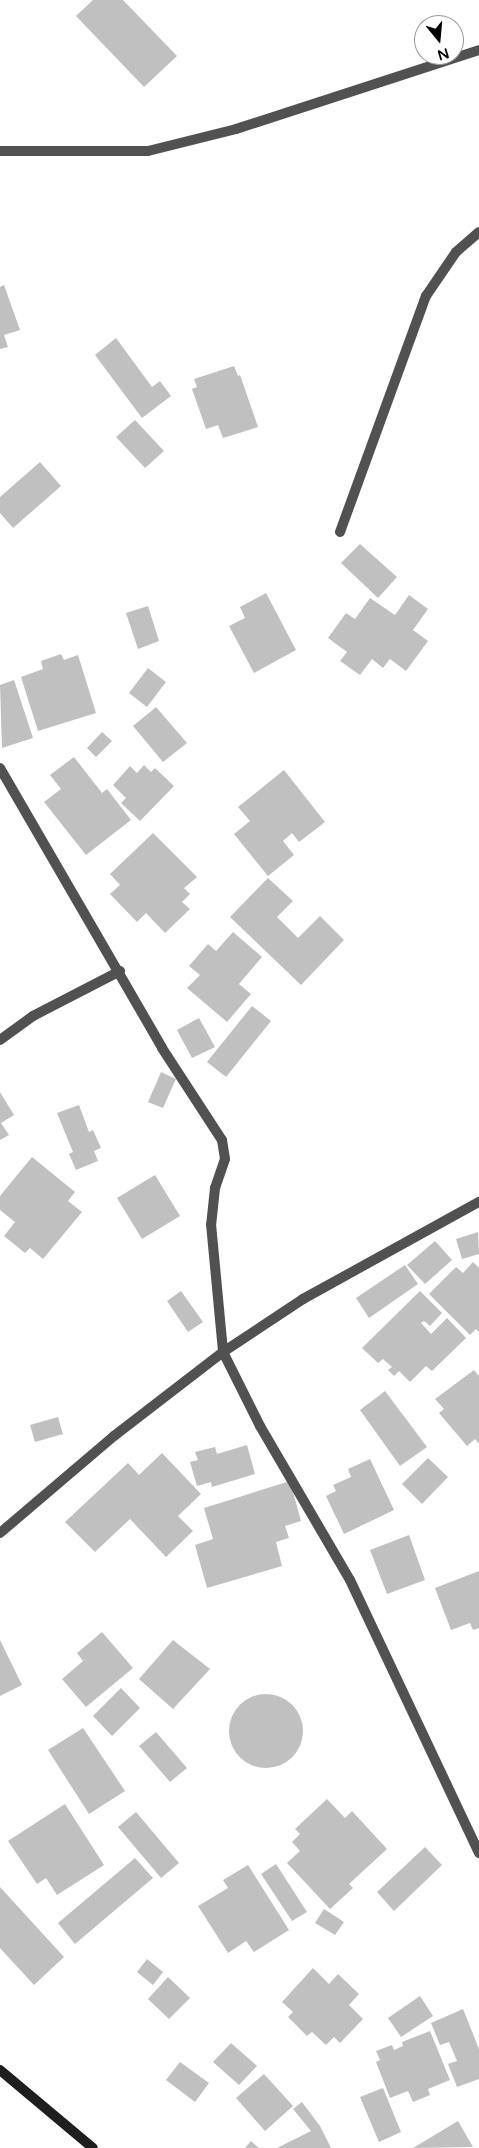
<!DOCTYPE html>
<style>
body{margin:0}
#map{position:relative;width:479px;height:2148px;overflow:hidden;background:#fff;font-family:"Varela Round",sans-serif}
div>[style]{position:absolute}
.building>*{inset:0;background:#c0c0c0}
.round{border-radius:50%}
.lane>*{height:10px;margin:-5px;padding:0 5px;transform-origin:5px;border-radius:5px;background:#515151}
.street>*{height:10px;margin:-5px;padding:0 5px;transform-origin:5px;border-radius:5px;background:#515151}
.secondary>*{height:10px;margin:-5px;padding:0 5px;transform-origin:5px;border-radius:5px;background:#1e1e1e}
span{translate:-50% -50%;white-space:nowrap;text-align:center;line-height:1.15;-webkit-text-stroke:4px #fff;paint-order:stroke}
.north{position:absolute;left:414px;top:15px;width:50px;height:50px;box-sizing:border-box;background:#fff;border:1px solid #999;border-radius:50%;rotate:163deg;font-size:14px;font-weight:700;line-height:20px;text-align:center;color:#000}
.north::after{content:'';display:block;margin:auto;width:18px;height:22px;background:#000;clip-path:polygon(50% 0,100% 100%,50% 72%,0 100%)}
</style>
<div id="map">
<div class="building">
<i style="clip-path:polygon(93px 0,123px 0,177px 56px,144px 87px,76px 16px)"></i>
<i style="clip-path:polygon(4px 285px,20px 330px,4px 335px,8px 347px,0 349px,0 287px)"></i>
<i style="clip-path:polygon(116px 338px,152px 387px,160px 381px,171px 396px,142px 418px,95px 355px)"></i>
<i style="clip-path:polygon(234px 366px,238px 376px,240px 375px,258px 427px,223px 438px,218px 425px,206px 429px,192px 389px,197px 387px,194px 379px)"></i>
<i style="clip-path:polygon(135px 420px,164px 451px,145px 468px,116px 437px)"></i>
<i style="clip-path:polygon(40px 462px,61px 486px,13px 528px,0 513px,0 497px)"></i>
<i style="clip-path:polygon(360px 544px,397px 577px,378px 598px,341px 563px)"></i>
<i style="clip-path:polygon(266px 593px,296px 650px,254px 673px,229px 626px,245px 618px,240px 607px)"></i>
<i style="clip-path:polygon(409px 595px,428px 609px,413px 630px,428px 641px,406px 671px,390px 659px,383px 668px,372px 659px,360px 675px,340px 661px,347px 652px,328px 638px,346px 613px,355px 619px,370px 598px,395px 615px)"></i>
<i style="clip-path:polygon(148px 606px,159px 641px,138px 649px,126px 613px)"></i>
<i style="clip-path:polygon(61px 654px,64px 660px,78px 655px,96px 713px,38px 731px,21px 677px,43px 669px,41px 661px)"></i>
<i style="clip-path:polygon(148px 668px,166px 682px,147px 707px,129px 693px)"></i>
<i style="clip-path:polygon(14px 680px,33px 738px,2px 748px,0 685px)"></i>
<i style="clip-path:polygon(156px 707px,187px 743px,163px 762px,133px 726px)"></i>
<i style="clip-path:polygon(102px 732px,112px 741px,96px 757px,87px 748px)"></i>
<i style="clip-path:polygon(74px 757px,102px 793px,107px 789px,131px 820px,86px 855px,44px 802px,61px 789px,50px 775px)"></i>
<i style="clip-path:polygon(144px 765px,151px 772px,155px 768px,174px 786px,140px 821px,121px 803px,126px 798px,113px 785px,130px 766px,137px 773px)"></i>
<i style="clip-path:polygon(284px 770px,325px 822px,299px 842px,292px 833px,283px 841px,294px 855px,268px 876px,234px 834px,250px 821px,238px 807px)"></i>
<i style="clip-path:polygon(153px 833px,197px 877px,184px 888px,190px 894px,182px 902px,190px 909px,165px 933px,146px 913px,137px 922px,110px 894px,120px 885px,110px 874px)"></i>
<i style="clip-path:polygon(268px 878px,293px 901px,277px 917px,298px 938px,320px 916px,344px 940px,301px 985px,230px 917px)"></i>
<i style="clip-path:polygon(233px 932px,262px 957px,239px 984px,251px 994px,227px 1022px,187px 988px,200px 975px,189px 966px,208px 944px,216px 951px)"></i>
<i style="clip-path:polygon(252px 1006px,271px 1021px,226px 1077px,207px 1062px)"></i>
<i style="clip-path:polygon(199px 1018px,215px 1047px,192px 1058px,177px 1030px)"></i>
<i style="clip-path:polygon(161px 1072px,176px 1079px,163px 1108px,148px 1102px)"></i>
<i style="clip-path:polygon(0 1092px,14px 1115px,1px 1123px,9px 1135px,0 1140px)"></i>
<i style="clip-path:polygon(79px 1105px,89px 1132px,93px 1130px,101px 1148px,94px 1151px,98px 1161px,76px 1170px,69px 1154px,73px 1152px,57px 1113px)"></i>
<i style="clip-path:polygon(32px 1157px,75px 1192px,68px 1201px,82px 1212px,43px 1259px,30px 1248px,25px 1253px,4px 1236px,15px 1222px,0 1210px,0 1196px)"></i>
<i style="clip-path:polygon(155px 1175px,180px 1216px,142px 1239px,117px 1198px)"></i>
<i style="clip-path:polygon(478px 1232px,479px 1254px,462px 1259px,456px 1239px)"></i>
<i style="clip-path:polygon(435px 1241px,452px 1260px,425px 1284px,407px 1265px)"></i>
<i style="clip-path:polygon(473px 1262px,479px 1268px,479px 1332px,476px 1329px,470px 1335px,429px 1294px,456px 1267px,463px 1273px)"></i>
<i style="clip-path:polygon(405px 1265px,418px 1284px,369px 1318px,356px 1298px)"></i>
<i style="clip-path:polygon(181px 1291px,203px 1322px,188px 1332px,167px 1301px)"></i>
<i style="clip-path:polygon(420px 1291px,442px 1313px,430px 1326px,424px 1321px,421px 1323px,431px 1334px,447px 1318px,466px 1338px,432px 1371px,426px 1366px,410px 1382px,399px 1371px,394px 1376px,388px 1370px,392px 1367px,383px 1359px,378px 1363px,362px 1348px)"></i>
<i style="clip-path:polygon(474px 1370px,479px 1376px,479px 1444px,475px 1439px,467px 1446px,439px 1413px,444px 1409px,435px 1399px)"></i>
<i style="clip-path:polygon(385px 1391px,427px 1447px,400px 1466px,360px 1410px)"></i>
<i style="clip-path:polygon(58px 1417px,63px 1434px,35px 1442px,30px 1425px)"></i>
<i style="clip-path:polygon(247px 1445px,255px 1474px,212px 1487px,211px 1482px,197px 1486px,190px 1462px,198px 1460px,195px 1452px,215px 1447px,217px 1454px)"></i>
<i style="clip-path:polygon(162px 1453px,201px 1494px,178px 1516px,193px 1531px,166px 1557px,130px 1519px,95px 1552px,65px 1522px,128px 1463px,139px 1475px)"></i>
<i style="clip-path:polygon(428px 1458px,448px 1477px,422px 1504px,402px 1484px)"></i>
<i style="clip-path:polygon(370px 1459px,394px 1510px,344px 1534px,326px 1496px,336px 1491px,333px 1485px,351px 1477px,348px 1469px)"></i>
<i style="clip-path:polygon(290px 1481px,301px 1521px,285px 1526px,289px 1538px,276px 1542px,282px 1566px,207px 1588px,195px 1545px,213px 1539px,204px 1508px)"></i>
<i style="clip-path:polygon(409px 1535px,425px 1580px,387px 1594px,370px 1550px)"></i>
<i style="clip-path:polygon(479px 1571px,479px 1628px,473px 1630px,470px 1623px,451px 1630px,435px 1588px)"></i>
<i style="clip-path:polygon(102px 1632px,133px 1668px,86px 1707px,62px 1679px,83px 1661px,77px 1653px)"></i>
<i style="clip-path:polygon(0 1640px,22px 1685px,0 1696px)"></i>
<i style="clip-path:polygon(173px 1640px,210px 1669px,173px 1709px,139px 1679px)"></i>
<i style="clip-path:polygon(121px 1688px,140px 1708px,112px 1736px,93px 1716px)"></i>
<i class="round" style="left:229px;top:1694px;width:74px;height:74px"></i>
<i style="clip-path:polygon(83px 1728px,125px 1791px,89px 1814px,48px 1750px)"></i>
<i style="clip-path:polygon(156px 1732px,187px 1768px,170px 1782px,139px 1746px)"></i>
<i style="clip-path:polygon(327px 1799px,345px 1818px,352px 1811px,387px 1849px,349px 1884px,353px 1888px,330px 1909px,287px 1863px,300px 1851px,292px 1842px,300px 1834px,295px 1829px)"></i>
<i style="clip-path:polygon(65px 1804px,104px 1865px,57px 1895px,46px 1878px,37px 1884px,8px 1841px)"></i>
<i style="clip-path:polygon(136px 1812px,179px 1863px,161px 1878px,118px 1827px)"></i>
<i style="clip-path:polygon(425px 1847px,442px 1865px,394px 1911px,377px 1892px)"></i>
<i style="clip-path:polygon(135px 1858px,153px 1878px,75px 1944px,58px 1923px)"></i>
<i style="clip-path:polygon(276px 1864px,307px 1912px,292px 1921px,261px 1874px)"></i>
<i style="clip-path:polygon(248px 1865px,289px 1930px,254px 1952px,246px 1941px,228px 1953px,198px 1906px,228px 1888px,223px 1880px)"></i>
<i style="clip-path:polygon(0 1887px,64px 1957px,34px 1985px,0 1948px)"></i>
<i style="clip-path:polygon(324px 1909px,344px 1922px,335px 1935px,315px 1923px)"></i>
<i style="clip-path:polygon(147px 1959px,163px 1972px,153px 1985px,137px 1972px)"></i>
<i style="clip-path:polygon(313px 1968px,329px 1984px,338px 1974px,359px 1994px,349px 2005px,363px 2019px,340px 2043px,334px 2037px,326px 2045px,312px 2032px,307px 2036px,288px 2017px,293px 2012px,282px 2002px)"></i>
<i style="clip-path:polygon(168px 1977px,190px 1998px,169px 2019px,148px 1999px)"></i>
<i style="clip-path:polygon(420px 1996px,433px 2016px,401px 2037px,388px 2018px)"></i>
<i style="clip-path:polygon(463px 2009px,479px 2049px,479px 2079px,457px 2087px,448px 2064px,457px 2061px,449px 2042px,440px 2045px,431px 2023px)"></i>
<i style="clip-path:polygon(430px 2031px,450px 2080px,428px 2089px,430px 2095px,413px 2102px,408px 2091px,390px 2098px,376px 2062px,380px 2060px,376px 2051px,392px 2045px,394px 2050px,403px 2046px,402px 2042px)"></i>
<i style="clip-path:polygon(231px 2043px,257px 2066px,239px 2085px,213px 2062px)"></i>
<i style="clip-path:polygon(180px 2062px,209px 2083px,195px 2102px,166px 2080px)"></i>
<i style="clip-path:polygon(264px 2074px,293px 2106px,265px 2131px,236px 2098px)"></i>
<i style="clip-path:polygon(383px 2088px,401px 2132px,379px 2142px,360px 2097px)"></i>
<i style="clip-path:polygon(302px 2102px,320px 2126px,331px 2148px,277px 2148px,311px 2131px,293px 2109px)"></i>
<i style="clip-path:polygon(458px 2121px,473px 2147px,413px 2148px)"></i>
<i style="clip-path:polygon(251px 2141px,259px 2148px,245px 2148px)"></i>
</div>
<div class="lane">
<i style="left:0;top:151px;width:148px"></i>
<i style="left:148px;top:151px;width:91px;rotate:-14deg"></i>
<i style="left:236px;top:129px;width:256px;rotate:-18deg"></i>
</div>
<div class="street">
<i style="left:340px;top:532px;width:251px;rotate:-70deg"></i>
<i style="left:426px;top:296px;width:53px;rotate:-55.7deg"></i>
<i style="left:456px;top:252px;width:30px;rotate:-41deg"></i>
<i style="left:0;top:768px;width:323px;rotate:59.9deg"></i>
<i style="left:162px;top:1048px;width:110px;rotate:56.9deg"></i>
<i style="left:222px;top:1140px;width:19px;rotate:81deg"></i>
<i style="left:225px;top:1159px;width:31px;rotate:109deg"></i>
<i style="left:215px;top:1188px;width:36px;rotate:96deg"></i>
<i style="left:211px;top:1224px;width:129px;rotate:84.6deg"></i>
<i style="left:223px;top:1352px;width:83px;rotate:63.4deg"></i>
<i style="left:260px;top:1426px;width:178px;rotate:59.7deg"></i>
<i style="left:350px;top:1580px;width:302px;rotate:64.7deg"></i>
<i style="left:0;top:1040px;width:41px;rotate:-36deg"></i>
<i style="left:33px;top:1016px;width:98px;rotate:-27.3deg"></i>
<i style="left:0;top:1533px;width:150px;rotate:-40.4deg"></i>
<i style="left:114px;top:1436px;width:138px;rotate:-37.6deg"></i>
<i style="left:223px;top:1352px;width:96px;rotate:-33.5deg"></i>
<i style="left:303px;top:1299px;width:201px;rotate:-28.9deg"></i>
</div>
<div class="secondary">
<i style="left:0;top:2070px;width:121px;rotate:40deg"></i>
</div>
<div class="north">N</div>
</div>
